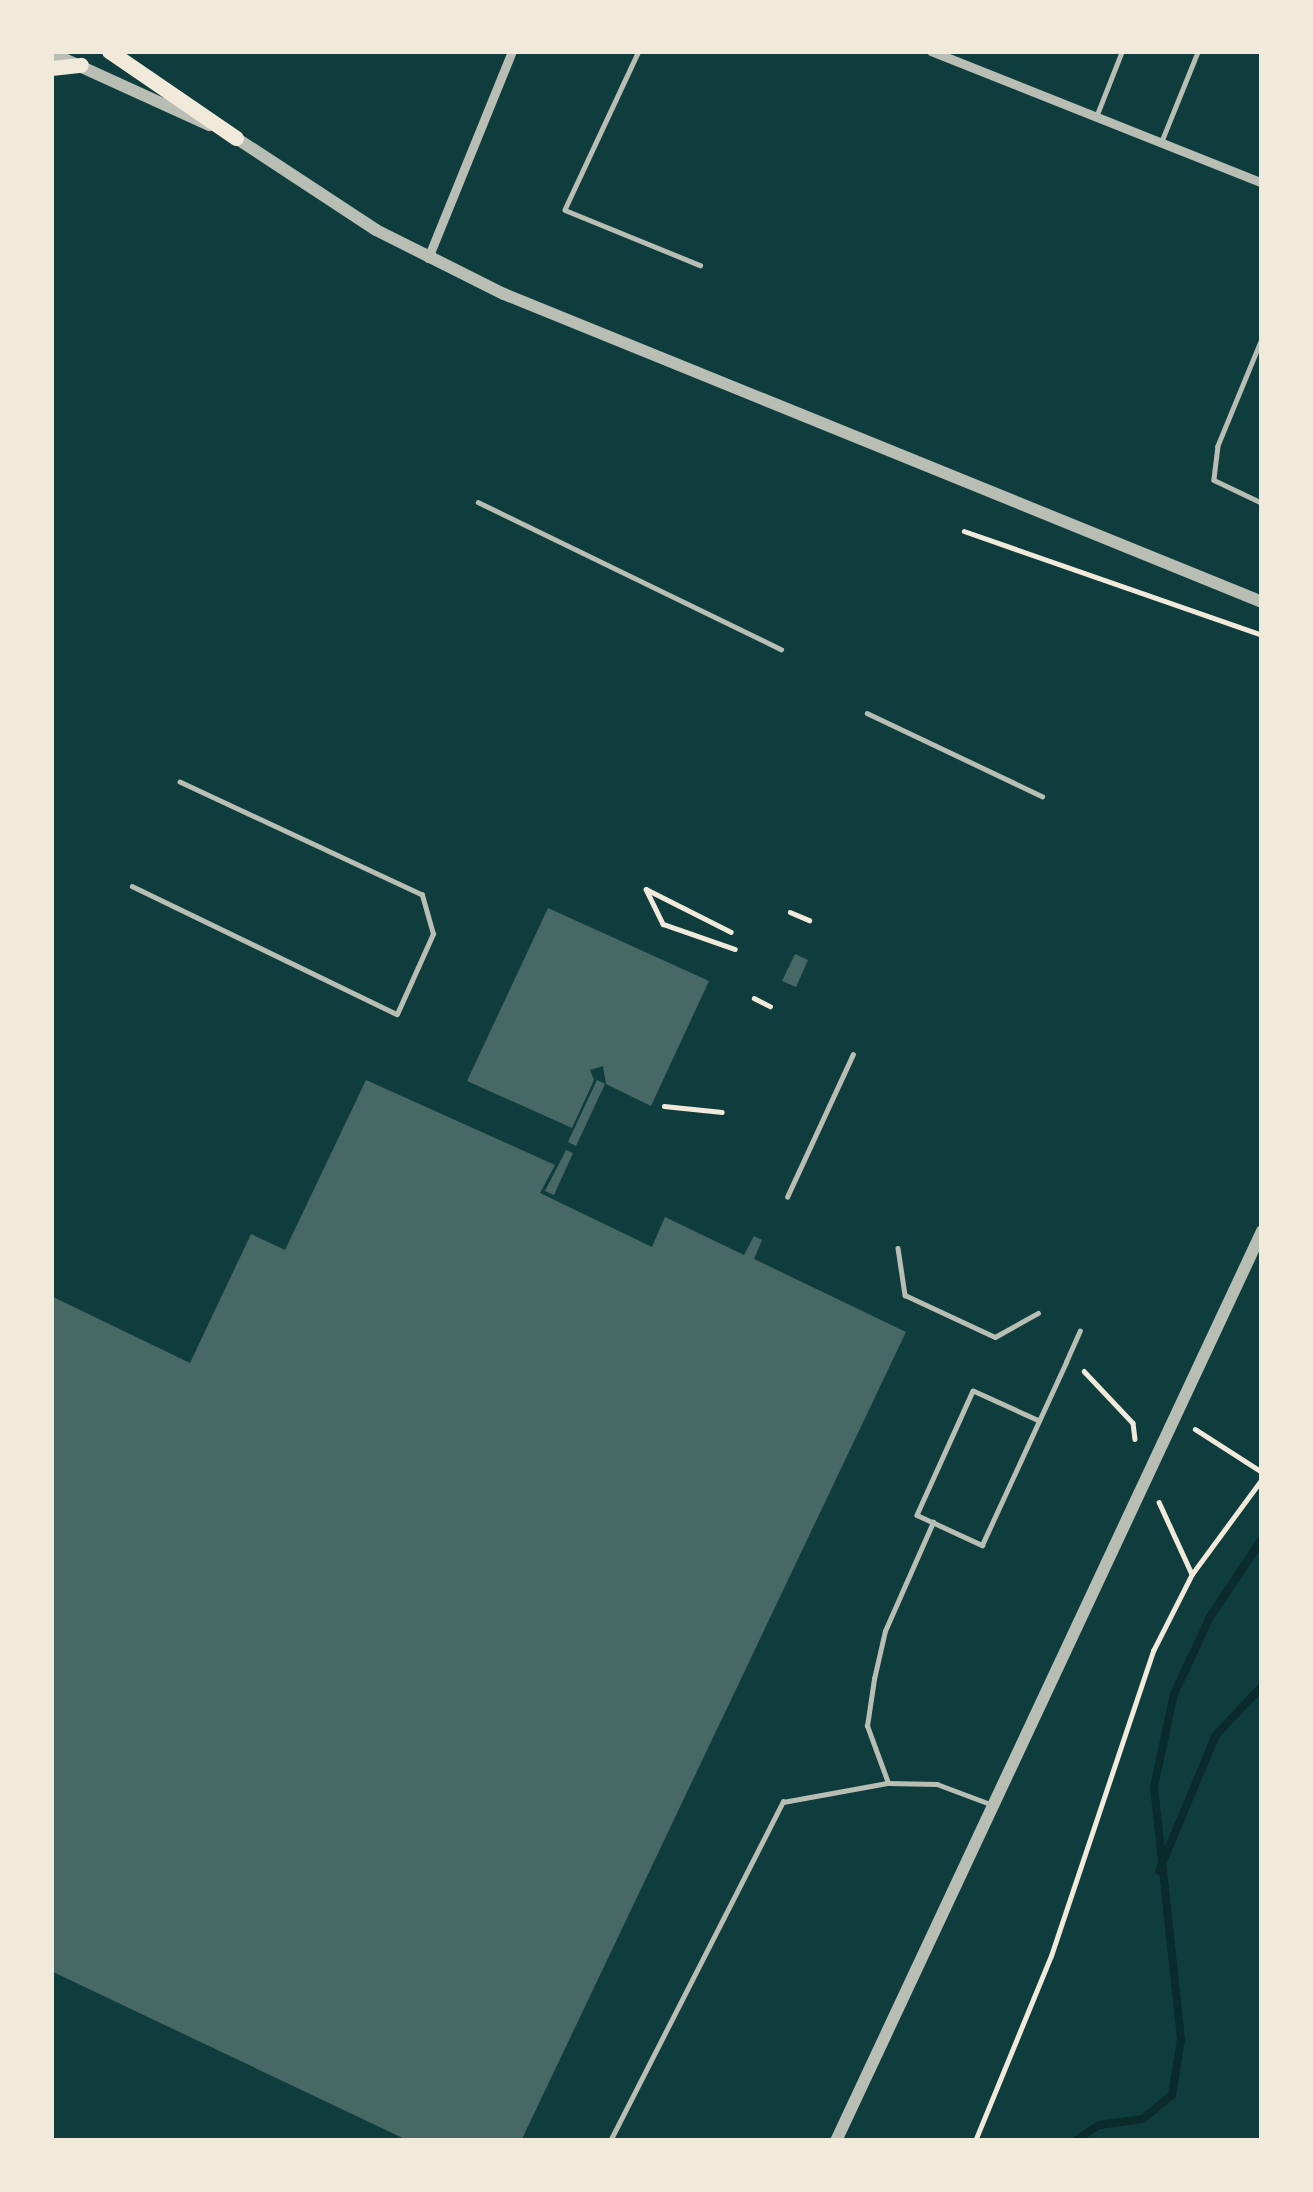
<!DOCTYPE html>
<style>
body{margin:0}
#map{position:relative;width:1313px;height:2192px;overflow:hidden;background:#0f3d3e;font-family:"Asap Condensed",sans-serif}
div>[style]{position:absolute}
.stream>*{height:8px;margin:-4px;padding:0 4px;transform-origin:4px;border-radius:4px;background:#0a2a2b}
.building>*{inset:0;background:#486865}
.path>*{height:4.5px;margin:-2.25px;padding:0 2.25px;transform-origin:2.25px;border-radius:2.25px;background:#f1e9da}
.service>*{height:4.5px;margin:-2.25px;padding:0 2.25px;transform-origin:2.25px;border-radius:2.25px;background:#b8beb3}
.minor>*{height:9px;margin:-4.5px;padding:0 4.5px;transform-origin:4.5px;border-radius:4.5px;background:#b8beb3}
.tertiary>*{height:12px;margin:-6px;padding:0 6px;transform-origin:6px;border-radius:6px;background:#b8beb3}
.primary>*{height:15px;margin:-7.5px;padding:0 7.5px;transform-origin:7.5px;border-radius:7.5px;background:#f1e9da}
span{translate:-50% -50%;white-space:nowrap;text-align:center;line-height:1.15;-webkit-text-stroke:12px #f1e9da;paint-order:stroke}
.frame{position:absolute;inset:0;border:54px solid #f1e9da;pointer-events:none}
</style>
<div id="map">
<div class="stream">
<i style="left:1159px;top:1871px;width:147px;rotate:-67.3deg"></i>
<i style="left:1216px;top:1735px;width:67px;rotate:-46.8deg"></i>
<i style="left:1075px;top:2141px;width:29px;rotate:-34deg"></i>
<i style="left:1099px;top:2125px;width:44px;rotate:-7.8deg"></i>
<i style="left:1143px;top:2119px;width:38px;rotate:-40deg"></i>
<i style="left:1172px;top:2095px;width:57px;rotate:-80.9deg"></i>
<i style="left:1181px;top:2039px;width:253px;rotate:-96.1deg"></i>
<i style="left:1154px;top:1787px;width:95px;rotate:-77.9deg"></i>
<i style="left:1174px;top:1694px;width:85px;rotate:-64.9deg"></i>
<i style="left:1210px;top:1617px;width:94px;rotate:-56.3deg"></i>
</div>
<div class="building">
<i style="clip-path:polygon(548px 908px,709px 981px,651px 1106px,606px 1084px,603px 1066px,590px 1070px,594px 1080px,572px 1128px,467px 1081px)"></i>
<i style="clip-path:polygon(795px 954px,808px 960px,796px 987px,782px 981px)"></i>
<i style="clip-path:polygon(366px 1080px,555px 1165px,540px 1193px,652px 1247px,665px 1217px,744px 1255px,754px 1236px,762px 1240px,754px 1259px,906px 1332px,521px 2141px,409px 2141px,51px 1971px,51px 1296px,190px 1363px,251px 1234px,285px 1250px)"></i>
<i style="clip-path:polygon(597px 1080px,605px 1084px,576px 1146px,568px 1142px)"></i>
<i style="clip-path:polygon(566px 1150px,573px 1153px,554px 1195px,545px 1191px)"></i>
</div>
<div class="path">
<i style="left:964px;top:531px;width:316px;rotate:19.2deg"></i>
<i style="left:646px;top:889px;width:39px;rotate:64deg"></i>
<i style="left:663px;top:924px;width:76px;rotate:19.1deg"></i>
<i style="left:646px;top:889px;width:95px;rotate:26.8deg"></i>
<i style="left:790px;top:912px;width:21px;rotate:23deg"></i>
<i style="left:754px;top:998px;width:18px;rotate:27deg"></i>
<i style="left:664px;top:1106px;width:58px;rotate:5.9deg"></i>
<i style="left:1084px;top:1371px;width:71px;rotate:46.7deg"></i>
<i style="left:1133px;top:1423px;width:16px;rotate:83deg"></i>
<i style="left:1195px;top:1429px;width:80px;rotate:32.7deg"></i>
<i style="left:1159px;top:1502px;width:79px;rotate:65.4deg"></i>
<i style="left:975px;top:2141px;width:200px;rotate:-67.7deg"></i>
<i style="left:1051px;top:1956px;width:322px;rotate:-71.5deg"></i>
<i style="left:1153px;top:1651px;width:86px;rotate:-63.1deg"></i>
<i style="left:1192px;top:1574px;width:118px;rotate:-53.6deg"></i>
</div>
<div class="service">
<i style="left:639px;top:51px;width:175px;rotate:115deg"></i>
<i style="left:565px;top:210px;width:146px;rotate:22.2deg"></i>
<i style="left:1096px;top:117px;width:71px;rotate:-68.5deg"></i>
<i style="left:1162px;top:140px;width:96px;rotate:-68deg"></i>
<i style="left:1262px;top:339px;width:116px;rotate:112.4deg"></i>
<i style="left:1218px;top:446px;width:34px;rotate:97deg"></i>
<i style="left:1214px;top:480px;width:53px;rotate:25.6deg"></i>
<i style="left:478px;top:502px;width:337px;rotate:25.9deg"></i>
<i style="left:867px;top:713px;width:194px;rotate:25.4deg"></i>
<i style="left:132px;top:886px;width:294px;rotate:25.8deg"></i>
<i style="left:397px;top:1014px;width:88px;rotate:-65.8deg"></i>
<i style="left:433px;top:934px;width:41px;rotate:-105.8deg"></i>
<i style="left:422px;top:895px;width:267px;rotate:-155deg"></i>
<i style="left:787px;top:1197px;width:157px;rotate:-65.2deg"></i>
<i style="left:898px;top:1248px;width:48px;rotate:81.5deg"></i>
<i style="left:905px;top:1295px;width:99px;rotate:25deg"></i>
<i style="left:995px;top:1337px;width:49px;rotate:-29.2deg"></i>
<i style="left:1039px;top:1421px;width:72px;rotate:-155.6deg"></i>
<i style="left:973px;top:1391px;width:136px;rotate:114.3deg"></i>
<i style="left:917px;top:1515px;width:72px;rotate:24.8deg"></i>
<i style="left:982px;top:1545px;width:201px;rotate:-65.3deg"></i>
<i style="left:1066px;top:1362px;width:34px;rotate:-66deg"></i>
<i style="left:888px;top:1783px;width:61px;rotate:-110.2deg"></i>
<i style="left:867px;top:1726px;width:48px;rotate:-81.5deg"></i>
<i style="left:874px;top:1679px;width:49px;rotate:-77.1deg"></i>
<i style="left:885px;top:1631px;width:119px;rotate:-66.2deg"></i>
<i style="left:610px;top:2141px;width:381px;rotate:-63deg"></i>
<i style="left:783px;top:1802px;width:107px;rotate:-10.3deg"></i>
<i style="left:888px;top:1783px;width:49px;rotate:1.2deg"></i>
<i style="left:937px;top:1784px;width:60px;rotate:20.6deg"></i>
</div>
<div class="minor">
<i style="left:931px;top:51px;width:356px;rotate:21.7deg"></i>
<i style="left:428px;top:258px;width:223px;rotate:-67.9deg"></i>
</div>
<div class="tertiary">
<i style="left:51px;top:53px;width:174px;rotate:24.5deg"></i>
<i style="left:233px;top:136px;width:171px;rotate:33.3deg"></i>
<i style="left:376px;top:230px;width:143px;rotate:26.6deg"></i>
<i style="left:504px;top:294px;width:818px;rotate:22.11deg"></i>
<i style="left:836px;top:2141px;width:1005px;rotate:-64.91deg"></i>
</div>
<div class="primary">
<i style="left:109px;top:51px;width:154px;rotate:34.4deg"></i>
<i style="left:51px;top:68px;width:30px;rotate:-6deg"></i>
</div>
<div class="frame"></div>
</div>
